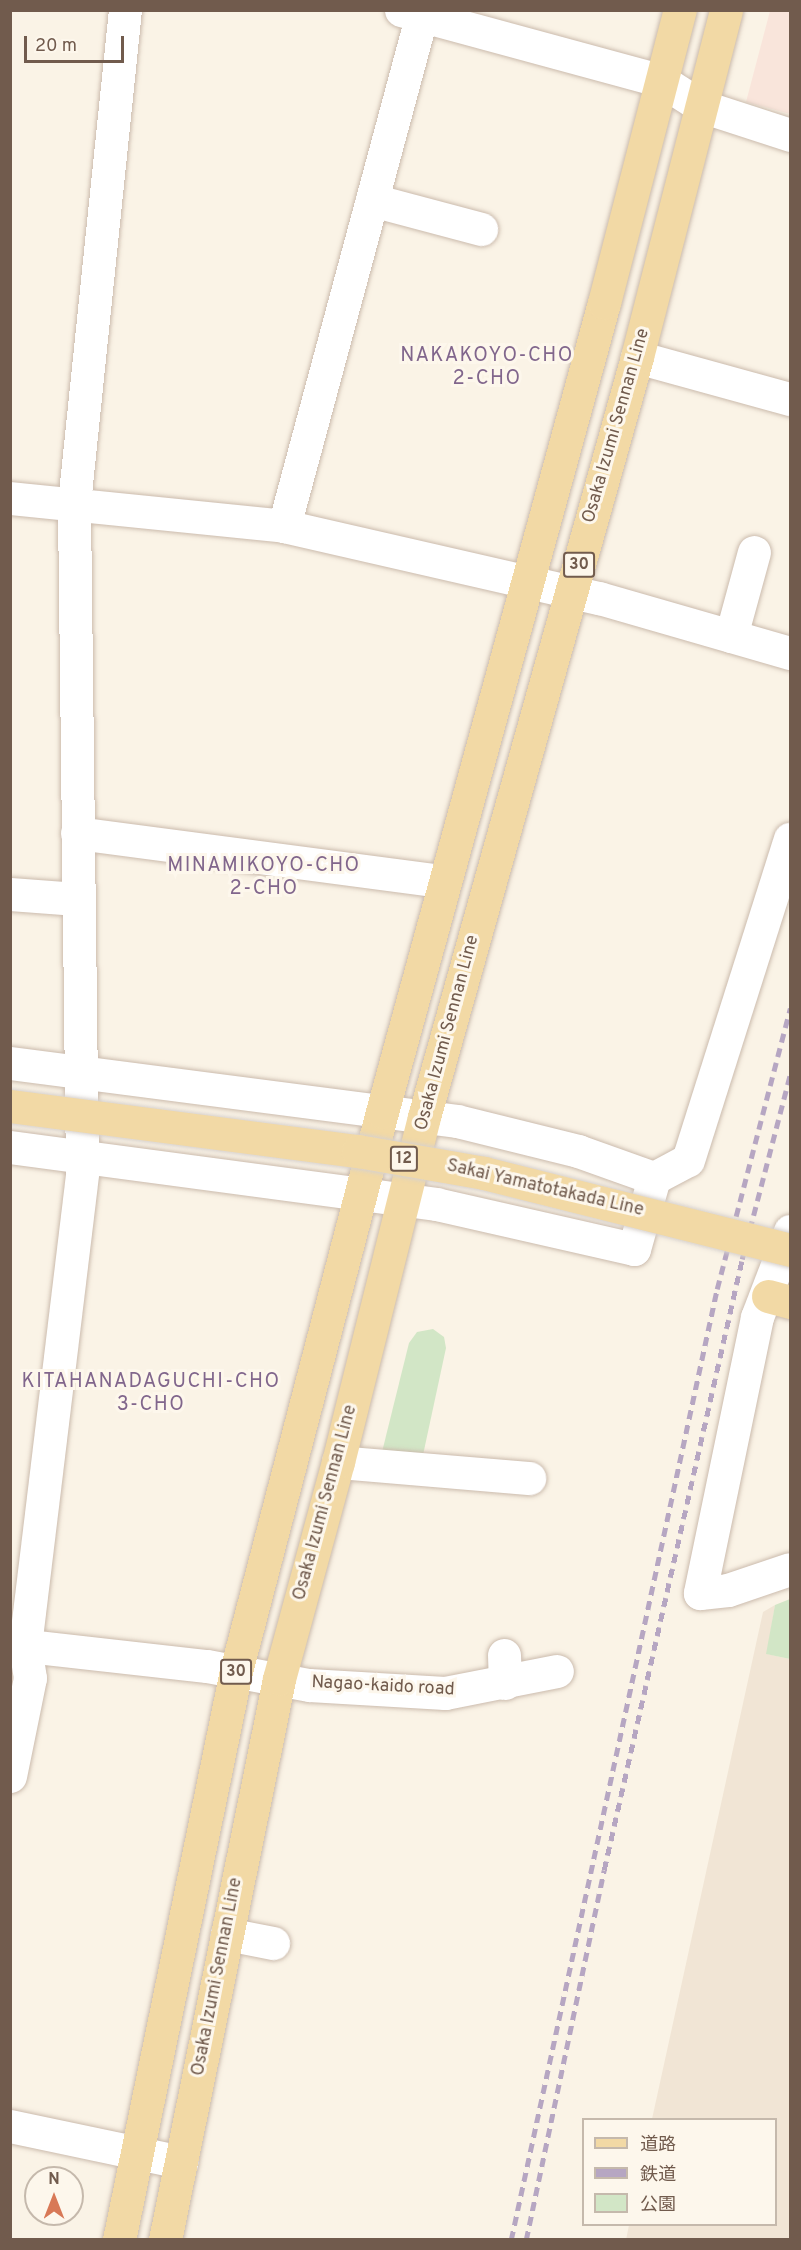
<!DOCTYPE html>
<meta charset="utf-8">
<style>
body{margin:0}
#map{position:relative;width:801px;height:2250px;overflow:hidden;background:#faf3e6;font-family:Overpass,"Noto Sans JP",sans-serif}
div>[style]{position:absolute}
.residential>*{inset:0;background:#f1e5d5}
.commercial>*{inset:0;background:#f9e5db}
.green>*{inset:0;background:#d2e6c6}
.roads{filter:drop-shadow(0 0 2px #cbbbad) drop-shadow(0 0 2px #cbbbad)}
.minor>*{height:33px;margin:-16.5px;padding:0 16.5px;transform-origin:16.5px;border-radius:16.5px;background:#fff}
.major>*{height:33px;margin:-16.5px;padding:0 16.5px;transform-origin:16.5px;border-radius:16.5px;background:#f2d9a5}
.rail>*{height:4.5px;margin-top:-2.25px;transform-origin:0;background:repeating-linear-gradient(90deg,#b6a6c2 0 9px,transparent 0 15px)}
.bridges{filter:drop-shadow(0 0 2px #d7d1cd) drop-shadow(0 0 2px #d7d1cd)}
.major-bridge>*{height:33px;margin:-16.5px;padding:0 16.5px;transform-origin:16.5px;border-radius:16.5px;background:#f2d9a5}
span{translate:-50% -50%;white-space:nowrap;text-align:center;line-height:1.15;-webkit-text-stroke:6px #fdf7ec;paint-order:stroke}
.shield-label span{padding:2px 4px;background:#fdf7ec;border:2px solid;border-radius:4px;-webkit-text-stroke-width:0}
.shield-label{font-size:16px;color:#715b4d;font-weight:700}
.street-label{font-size:18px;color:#715b4d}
.neighbourhood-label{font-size:20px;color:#81668c;letter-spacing:1.5px}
.frame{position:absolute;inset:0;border:12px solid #715b4d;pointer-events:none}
.legend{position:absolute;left:582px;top:2118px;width:195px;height:108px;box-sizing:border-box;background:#fdf7ec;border:2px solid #c5b9ac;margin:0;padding:8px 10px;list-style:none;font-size:18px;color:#715b4d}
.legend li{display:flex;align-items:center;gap:12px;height:30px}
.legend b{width:30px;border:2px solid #c5b9ac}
.north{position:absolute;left:24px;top:2166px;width:60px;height:60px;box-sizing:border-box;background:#fdf7ec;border:2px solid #c5b9ac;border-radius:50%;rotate:0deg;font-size:16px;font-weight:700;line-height:24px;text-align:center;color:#715b4d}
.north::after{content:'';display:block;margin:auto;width:21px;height:27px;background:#d87957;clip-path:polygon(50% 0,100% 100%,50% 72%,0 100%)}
.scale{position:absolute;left:24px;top:36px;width:100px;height:27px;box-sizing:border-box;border:3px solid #715b4d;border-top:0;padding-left:8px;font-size:18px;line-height:21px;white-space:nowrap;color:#715b4d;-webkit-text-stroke:4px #fdf7ec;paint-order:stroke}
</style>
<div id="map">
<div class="residential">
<i style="clip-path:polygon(775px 1605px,767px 1654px,790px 1659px,790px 2239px,626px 2240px,629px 2225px,776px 2224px,776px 2120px,652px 2119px,763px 1612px)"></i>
</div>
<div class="commercial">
<i style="clip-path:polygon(770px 11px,790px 11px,790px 114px,746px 102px)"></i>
</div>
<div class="green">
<i style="clip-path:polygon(433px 1329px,444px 1337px,446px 1348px,423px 1455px,382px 1452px,409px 1343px,417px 1332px)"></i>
<i style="clip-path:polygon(790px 1599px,790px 1659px,766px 1654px,775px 1605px)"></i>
</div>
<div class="roads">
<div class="minor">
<i style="left:401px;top:10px;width:270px;rotate:15.2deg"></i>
<i style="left:662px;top:81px;width:46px;rotate:32.7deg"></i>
<i style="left:701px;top:106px;width:94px;rotate:18deg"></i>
<i style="left:372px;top:200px;width:113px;rotate:14.9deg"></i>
<i style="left:637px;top:357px;width:159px;rotate:15.4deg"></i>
<i style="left:10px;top:498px;width:275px;rotate:5.8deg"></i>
<i style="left:284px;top:526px;width:323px;rotate:12.9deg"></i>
<i style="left:599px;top:598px;width:199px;rotate:16.1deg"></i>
<i style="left:284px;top:526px;width:534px;rotate:-74.92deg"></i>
<i style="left:731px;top:636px;width:87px;rotate:-74.7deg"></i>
<i style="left:77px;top:833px;width:370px;rotate:7.5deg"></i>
<i style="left:10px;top:894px;width:67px;rotate:4.3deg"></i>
<i style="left:10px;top:1063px;width:451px;rotate:7.4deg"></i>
<i style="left:457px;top:1121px;width:125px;rotate:13.9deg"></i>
<i style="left:578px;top:1151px;width:81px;rotate:19.6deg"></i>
<i style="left:10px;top:1147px;width:430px;rotate:7.6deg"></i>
<i style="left:436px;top:1204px;width:203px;rotate:12.8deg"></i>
<i style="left:634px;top:1249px;width:74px;rotate:-74.3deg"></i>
<i style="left:654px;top:1178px;width:38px;rotate:-28deg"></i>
<i style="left:688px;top:1160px;width:337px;rotate:-72.4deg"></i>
<i style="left:790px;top:1231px;width:92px;rotate:111deg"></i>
<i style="left:757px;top:1317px;width:282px;rotate:101.7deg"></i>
<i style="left:700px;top:1593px;width:28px;rotate:-6deg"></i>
<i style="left:728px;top:1590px;width:65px;rotate:-18.7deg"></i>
<i style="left:338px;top:1462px;width:192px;rotate:4.8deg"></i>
<i style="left:10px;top:1644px;width:198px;rotate:6.4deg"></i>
<i style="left:207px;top:1666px;width:104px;rotate:10.6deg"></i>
<i style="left:309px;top:1685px;width:136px;rotate:3.4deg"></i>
<i style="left:445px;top:1693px;width:114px;rotate:-11.1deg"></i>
<i style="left:504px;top:1655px;width:28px;rotate:88deg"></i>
<i style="left:10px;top:1776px;width:100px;rotate:-78.5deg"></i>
<i style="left:30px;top:1678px;width:32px;rotate:-99deg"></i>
<i style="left:25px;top:1646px;width:477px;rotate:-83.1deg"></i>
<i style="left:82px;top:1172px;width:669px;rotate:-90.69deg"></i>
<i style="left:74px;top:503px;width:496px;rotate:-84.1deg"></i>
<i style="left:227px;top:1934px;width:47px;rotate:11.1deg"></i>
<i style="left:10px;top:2126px;width:175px;rotate:11.9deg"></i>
</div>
<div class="major">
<i style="left:768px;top:1296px;width:23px;rotate:15deg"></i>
<i style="left:119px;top:2240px;width:581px;rotate:-78.38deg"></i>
<i style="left:236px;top:1671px;width:578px;rotate:-75.36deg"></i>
<i style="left:382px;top:1112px;width:839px;rotate:-74.66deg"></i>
<i style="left:604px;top:303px;width:303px;rotate:-75.5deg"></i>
<i style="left:165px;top:2240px;width:572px;rotate:-78.51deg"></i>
<i style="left:279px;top:1679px;width:225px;rotate:-74.8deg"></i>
<i style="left:338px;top:1462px;width:356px;rotate:-76deg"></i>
<i style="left:424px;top:1117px;width:789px;rotate:-74.34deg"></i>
<i style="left:637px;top:357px;width:358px;rotate:-75.6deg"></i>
</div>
</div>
<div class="rail">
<i style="left:511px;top:2240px;width:973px;rotate:-77.78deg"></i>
<i style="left:717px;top:1289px;width:290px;rotate:-75.4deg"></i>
<i style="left:526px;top:2240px;width:378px;rotate:-78.1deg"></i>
<i style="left:604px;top:1870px;width:626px;rotate:-77.27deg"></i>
<i style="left:742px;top:1259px;width:190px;rotate:-75.4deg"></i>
</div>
<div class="bridges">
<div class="major-bridge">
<i style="left:10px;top:1106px;width:351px;rotate:7.4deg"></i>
<i style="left:358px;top:1151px;width:128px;rotate:9.9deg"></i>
<i style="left:484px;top:1173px;width:316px;rotate:14.1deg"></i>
</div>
</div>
<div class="shield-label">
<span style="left:579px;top:565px">30</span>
<span style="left:404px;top:1159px">12</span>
<span style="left:236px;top:1672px">30</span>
</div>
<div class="street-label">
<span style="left:617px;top:426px;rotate:-74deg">Osaka Izumi Sennan Line</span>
<span style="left:448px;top:1033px;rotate:-75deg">Osaka Izumi Sennan Line</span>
<span style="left:545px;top:1189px;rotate:13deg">Sakai Yamatotakada Line</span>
<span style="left:326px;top:1503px;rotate:-75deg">Osaka Izumi Sennan Line</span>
<span style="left:383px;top:1687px;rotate:3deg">Nagao-kaido road</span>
<span style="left:218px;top:1977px;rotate:-79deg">Osaka Izumi Sennan Line</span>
</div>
<div class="neighbourhood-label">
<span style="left:487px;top:368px">NAKAKOYO-CHO<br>2-CHO</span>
<span style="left:264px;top:878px">MINAMIKOYO-CHO<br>2-CHO</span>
<span style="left:151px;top:1394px">KITAHANADAGUCHI-CHO<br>3-CHO</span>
</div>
<div class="frame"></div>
<ul class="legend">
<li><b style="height:8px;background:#f2d9a5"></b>道路</li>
<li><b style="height:8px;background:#b6a6c2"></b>鉄道</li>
<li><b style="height:16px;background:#d2e6c6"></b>公園</li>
</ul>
<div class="north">N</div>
<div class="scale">20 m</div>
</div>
